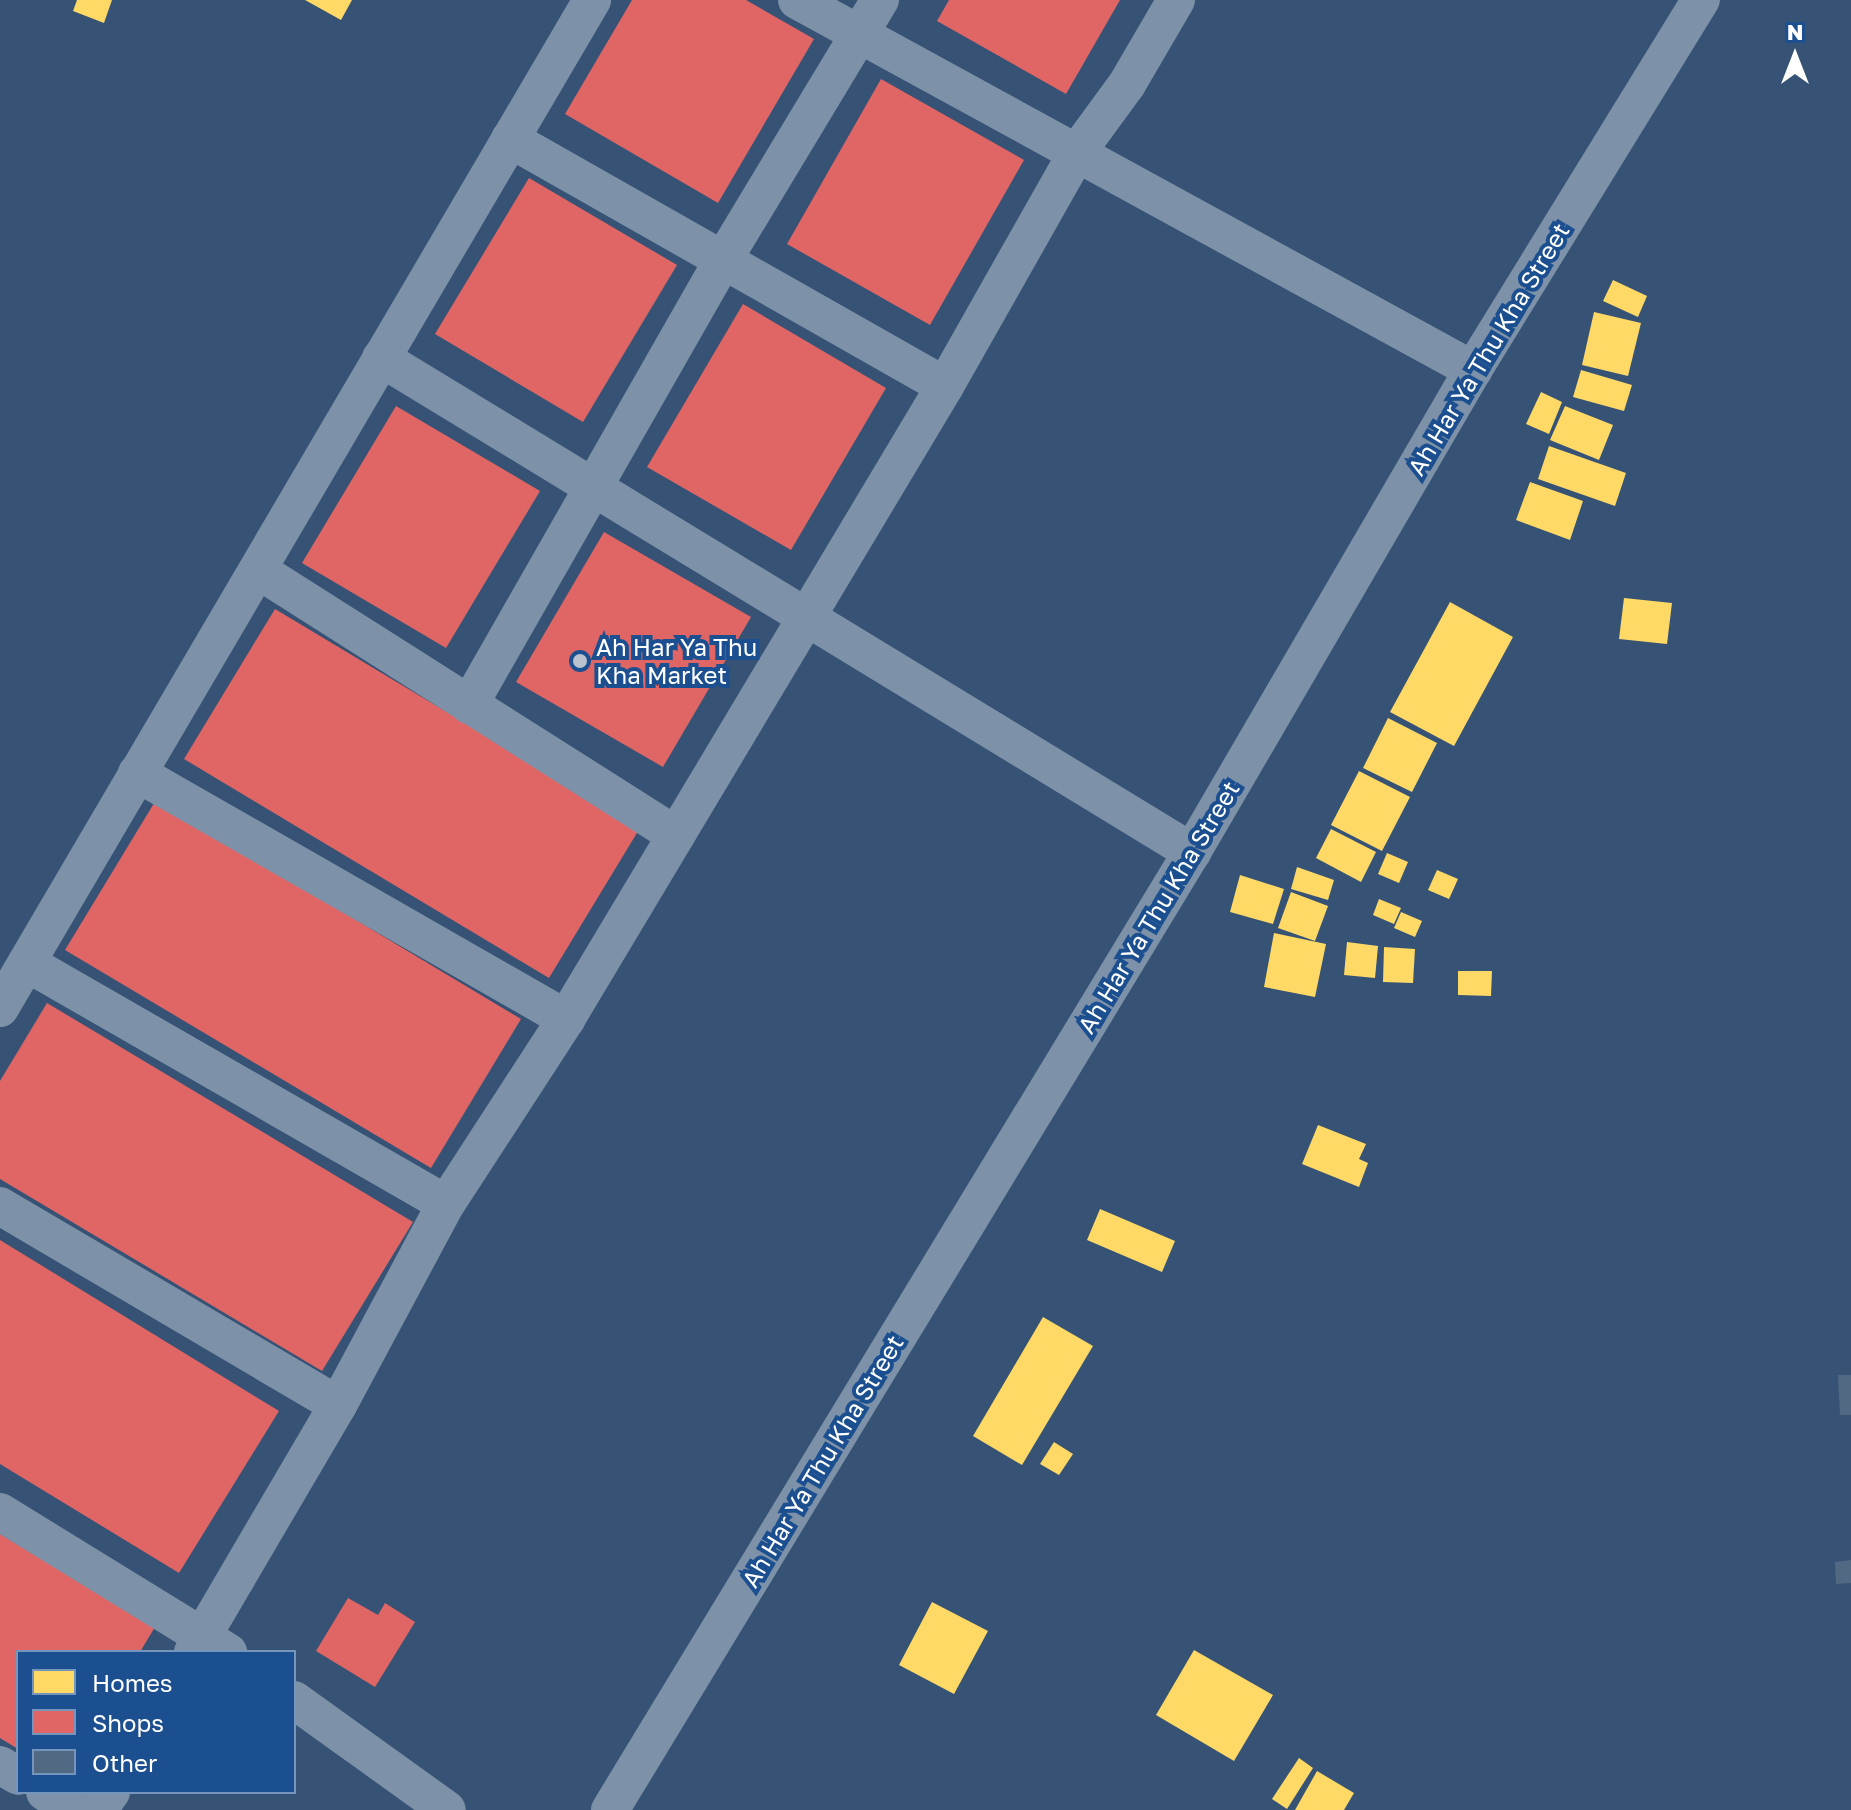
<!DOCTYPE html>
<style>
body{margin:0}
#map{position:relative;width:1851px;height:1810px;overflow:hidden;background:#365274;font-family:"Golos Text",sans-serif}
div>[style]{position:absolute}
.homes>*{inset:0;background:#ffd966}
.shops>*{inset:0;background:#e06666}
.building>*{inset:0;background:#526984}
.minor>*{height:38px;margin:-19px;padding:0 19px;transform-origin:19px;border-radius:19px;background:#7d92a8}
.dots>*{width:22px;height:22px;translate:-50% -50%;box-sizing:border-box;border:4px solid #1b4f8f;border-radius:50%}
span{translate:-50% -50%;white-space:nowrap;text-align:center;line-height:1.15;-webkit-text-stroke:8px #1b4f8f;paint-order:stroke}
.street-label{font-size:24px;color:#fff}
.poi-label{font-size:24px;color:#fff}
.left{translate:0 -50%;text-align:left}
.legend{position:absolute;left:16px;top:1650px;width:280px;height:144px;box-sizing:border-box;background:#1b4f8f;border:2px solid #7695bc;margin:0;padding:10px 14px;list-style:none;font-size:24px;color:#fff}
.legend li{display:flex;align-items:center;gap:16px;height:40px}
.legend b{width:40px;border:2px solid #7695bc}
.north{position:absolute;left:1755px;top:16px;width:80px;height:80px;-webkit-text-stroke:6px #1b4f8f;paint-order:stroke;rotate:0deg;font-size:22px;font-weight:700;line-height:32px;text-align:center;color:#fff}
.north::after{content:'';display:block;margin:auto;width:28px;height:36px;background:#fff;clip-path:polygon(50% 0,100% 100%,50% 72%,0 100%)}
</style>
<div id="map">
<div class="homes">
<i style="clip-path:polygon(77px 0,112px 0,104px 23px,73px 11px)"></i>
<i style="clip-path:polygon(305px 0,352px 0,341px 20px)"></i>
<i style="clip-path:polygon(1613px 280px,1647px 296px,1638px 317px,1603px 301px)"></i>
<i style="clip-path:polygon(1594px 312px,1641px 323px,1628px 376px,1582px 365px)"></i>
<i style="clip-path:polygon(1581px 370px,1632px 385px,1624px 411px,1573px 397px)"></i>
<i style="clip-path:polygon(1541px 392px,1562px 402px,1549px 434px,1526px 424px)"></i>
<i style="clip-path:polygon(1565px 406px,1613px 425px,1599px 460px,1550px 440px)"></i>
<i style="clip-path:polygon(1549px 446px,1626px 473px,1615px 506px,1538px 479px)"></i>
<i style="clip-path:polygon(1530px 482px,1583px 501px,1570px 540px,1516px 520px)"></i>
<i style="clip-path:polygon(1624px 598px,1672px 603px,1667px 644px,1619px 639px)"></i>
<i style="clip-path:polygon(1450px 602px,1513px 637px,1454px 746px,1390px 712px)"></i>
<i style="clip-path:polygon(1388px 718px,1437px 743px,1412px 792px,1363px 768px)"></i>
<i style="clip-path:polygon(1359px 771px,1410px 797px,1382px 851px,1331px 825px)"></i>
<i style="clip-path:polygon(1331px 829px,1376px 852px,1361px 882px,1316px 858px)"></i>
<i style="clip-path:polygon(1387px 853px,1408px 862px,1399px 883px,1378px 874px)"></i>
<i style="clip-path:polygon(1297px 867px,1334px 880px,1328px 900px,1291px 889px)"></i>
<i style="clip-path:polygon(1437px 870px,1458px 879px,1449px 899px,1428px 890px)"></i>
<i style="clip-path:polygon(1240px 875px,1284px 889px,1273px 924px,1230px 912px)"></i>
<i style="clip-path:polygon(1291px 892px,1328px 906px,1315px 941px,1278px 928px)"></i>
<i style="clip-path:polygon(1379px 899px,1401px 908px,1394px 924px,1373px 915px)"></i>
<i style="clip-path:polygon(1401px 912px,1422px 921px,1415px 937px,1394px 928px)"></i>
<i style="clip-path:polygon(1274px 933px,1326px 944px,1315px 997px,1264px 987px)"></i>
<i style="clip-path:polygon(1347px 942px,1378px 946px,1375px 978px,1344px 975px)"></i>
<i style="clip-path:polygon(1384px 947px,1415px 949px,1413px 983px,1383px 982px)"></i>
<i style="clip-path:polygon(1458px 971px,1492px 971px,1491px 996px,1458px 995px)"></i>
<i style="clip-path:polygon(1318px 1125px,1366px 1144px,1359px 1159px,1368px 1163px,1359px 1187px,1302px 1164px)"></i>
<i style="clip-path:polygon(1100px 1209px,1175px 1241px,1162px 1272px,1087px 1240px)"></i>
<i style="clip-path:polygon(1043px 1317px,1093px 1346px,1022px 1465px,973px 1436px)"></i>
<i style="clip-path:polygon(1054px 1442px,1073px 1454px,1059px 1475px,1040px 1464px)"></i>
<i style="clip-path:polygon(932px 1602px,988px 1631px,954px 1694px,899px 1665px)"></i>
<i style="clip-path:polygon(1194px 1650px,1273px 1695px,1234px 1761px,1156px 1715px)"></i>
<i style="clip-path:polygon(1299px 1758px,1313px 1768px,1287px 1809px,1272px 1799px)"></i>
<i style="clip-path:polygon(1317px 1771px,1354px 1793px,1344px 1810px,1295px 1810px)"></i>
</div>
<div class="shops">
<i style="clip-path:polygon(632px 0,746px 0,814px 39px,718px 203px,565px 114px)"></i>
<i style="clip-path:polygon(949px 0,1120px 0,1066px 94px,937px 21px)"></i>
<i style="clip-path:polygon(881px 79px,1024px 160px,930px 325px,787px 244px)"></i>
<i style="clip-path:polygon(529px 178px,677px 265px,583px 422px,435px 334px)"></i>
<i style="clip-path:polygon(743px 304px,886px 388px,791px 550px,647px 467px)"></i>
<i style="clip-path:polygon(396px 406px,540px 491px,446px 648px,302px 563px)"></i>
<i style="clip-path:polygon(604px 532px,751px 617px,663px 767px,516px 682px)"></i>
<i style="clip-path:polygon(275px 609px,640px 828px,549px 978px,184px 759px)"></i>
<i style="clip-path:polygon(156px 800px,521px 1019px,431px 1168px,65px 950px)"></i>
<i style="clip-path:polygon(47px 1003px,413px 1222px,322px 1371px,0 1179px,0 1081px)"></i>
<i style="clip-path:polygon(0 1240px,279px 1411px,179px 1573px,0 1464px)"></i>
<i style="clip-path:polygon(0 1534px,155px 1627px,140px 1652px,18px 1652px,18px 1749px,0 1738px)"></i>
<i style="clip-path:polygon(348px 1598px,378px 1615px,385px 1603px,415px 1622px,375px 1687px,316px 1651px)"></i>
</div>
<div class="building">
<i style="clip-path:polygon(1838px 1375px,1851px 1375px,1851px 1415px,1840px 1415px)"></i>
<i style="clip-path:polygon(1851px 1560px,1851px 1583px,1836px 1584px,1835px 1562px)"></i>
</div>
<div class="minor">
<i style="left:797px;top:0;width:771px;rotate:28.69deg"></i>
<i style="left:510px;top:139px;width:500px;rotate:29.59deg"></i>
<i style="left:381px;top:358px;width:950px;rotate:31.35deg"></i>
<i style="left:258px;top:570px;width:495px;rotate:32.4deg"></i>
<i style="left:469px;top:705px;width:512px;rotate:-60.28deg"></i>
<i style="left:723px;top:260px;width:304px;rotate:-58.9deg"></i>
<i style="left:137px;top:773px;width:495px;rotate:29.8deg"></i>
<i style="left:27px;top:963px;width:483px;rotate:29.9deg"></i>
<i style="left:0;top:1008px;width:1169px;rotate:-59.57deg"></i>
<i style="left:0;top:1206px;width:392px;rotate:30.5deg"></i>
<i style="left:0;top:1512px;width:268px;rotate:31.6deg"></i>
<i style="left:193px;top:1652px;width:286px;rotate:-59.6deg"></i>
<i style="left:338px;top:1405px;width:228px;rotate:-61.8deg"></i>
<i style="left:446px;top:1204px;width:221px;rotate:-57deg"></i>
<i style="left:566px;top:1019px;width:738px;rotate:-59.09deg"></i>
<i style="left:945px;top:386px;width:270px;rotate:-60.5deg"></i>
<i style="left:1078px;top:151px;width:83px;rotate:-53.8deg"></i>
<i style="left:1127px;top:84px;width:97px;rotate:-59.7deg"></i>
<i style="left:294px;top:1700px;width:188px;rotate:35.7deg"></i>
<i style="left:0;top:1765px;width:21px;rotate:31deg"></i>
<i style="left:45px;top:1792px;width:35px;rotate:31deg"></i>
<i style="left:98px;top:1810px;width:22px;rotate:-54deg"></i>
<i style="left:610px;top:1810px;width:1121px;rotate:-58.72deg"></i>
<i style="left:1192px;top:852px;width:558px;rotate:-59.76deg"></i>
<i style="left:1473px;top:370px;width:435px;rotate:-58.4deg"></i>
</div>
<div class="dots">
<i style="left:580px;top:661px;background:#b9c2ce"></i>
</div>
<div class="street-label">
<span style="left:1488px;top:349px;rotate:-59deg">Ah Har Ya Thu Kha Street</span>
<span style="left:1158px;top:907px;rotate:-59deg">Ah Har Ya Thu Kha Street</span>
<span style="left:822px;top:1461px;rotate:-59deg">Ah Har Ya Thu Kha Street</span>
</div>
<div class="poi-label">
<span class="left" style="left:596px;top:661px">Ah Har Ya Thu<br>Kha Market</span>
</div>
<ul class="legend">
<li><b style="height:22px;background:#ffd966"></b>Homes</li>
<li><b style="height:22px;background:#e06666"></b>Shops</li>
<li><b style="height:22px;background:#526984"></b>Other</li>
</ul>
<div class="north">N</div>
</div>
